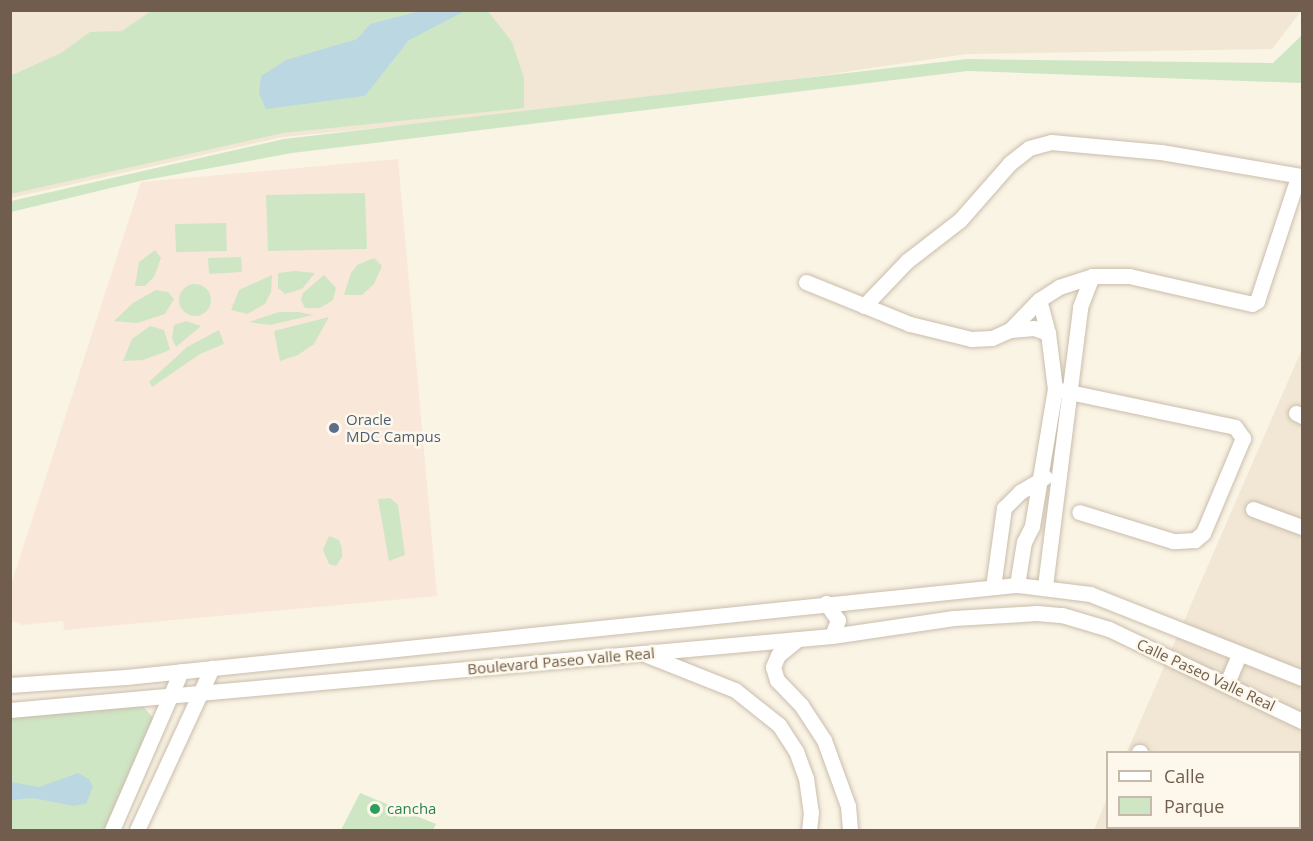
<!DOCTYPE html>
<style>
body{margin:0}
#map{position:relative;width:1313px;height:841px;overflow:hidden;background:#faf4e5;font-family:"Open Sans",sans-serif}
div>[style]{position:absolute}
.residential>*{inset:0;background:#f1e7d4}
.commercial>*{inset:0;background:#f9e7da}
.green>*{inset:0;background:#cfe6c5}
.round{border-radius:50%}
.water>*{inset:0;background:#bbd8e2}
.roads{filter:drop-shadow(0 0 2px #cabdac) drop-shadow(0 0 2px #cabdac)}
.minor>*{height:15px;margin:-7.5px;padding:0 7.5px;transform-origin:7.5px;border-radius:7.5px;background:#fff}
.dots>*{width:16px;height:16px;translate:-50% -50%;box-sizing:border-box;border:3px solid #fdf8eb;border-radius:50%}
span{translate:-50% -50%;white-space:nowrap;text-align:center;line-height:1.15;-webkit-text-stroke:5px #fdf8eb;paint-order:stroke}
.service-label{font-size:15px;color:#4e5e75}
.left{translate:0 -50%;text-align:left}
.street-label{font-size:15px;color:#705d4d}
.leisure-label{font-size:15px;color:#27864d}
.frame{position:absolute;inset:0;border:12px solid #705d4d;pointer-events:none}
.legend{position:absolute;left:1106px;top:751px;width:195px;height:78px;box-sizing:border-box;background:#fdf8eb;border:2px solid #c5baac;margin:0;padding:8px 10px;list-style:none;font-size:18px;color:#705d4d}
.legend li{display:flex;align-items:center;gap:12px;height:30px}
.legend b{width:30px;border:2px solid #c5baac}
</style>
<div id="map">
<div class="residential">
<i style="clip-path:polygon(1302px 10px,1272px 49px,966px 54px,629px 104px,283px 137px,11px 198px,10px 11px)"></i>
<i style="clip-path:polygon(1302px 349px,1302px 830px,1094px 830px,1107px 798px,1108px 828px,1300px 828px,1300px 752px,1127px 752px)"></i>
</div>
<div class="commercial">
<i style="clip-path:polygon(398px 159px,437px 596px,64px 630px,63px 621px,23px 625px,11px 621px,11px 585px,141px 182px)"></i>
</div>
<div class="green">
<i style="clip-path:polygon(151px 11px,488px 11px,512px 42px,524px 78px,524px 108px,283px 133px,11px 194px,10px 76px,61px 53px,90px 32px,122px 31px)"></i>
<i style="clip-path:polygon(1302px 35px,1302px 83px,968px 71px,292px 153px,140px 181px,11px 212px,11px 201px,284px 139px,967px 59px,1273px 63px)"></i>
<i style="clip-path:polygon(365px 193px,367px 249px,268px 251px,266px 195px)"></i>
<i style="clip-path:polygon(226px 223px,227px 251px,176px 252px,175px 224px)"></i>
<i style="clip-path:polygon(155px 250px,161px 258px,154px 277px,145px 286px,135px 286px,139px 262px)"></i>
<i style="clip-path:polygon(241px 257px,242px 272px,209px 274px,208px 258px)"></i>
<i style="clip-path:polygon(374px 258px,382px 266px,374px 284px,362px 295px,344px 295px,351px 273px,357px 265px)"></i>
<i style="clip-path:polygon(294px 271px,315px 273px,302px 289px,285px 294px,278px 288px,278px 273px)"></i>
<i style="clip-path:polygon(272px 275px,271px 292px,265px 304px,247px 314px,231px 310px,239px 290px)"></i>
<i style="clip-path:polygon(324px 275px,336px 288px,333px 300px,320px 308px,305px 308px,301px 300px,303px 293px)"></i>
<i class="round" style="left:179px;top:284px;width:32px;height:32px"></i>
<i style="clip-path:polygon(156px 290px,168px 292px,174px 299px,165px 314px,137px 323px,114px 321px,133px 303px)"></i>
<i style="clip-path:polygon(279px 312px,299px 312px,313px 315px,270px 325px,249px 322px)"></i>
<i style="clip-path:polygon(329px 317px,314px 344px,298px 355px,280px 361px,274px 331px)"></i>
<i style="clip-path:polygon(186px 321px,201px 326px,176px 347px,172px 338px,174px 325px)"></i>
<i style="clip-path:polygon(150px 326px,164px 330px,170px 350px,143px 360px,123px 361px,132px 339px)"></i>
<i style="clip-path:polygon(219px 330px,224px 344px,200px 354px,152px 387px,149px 382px,187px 347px)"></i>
<i style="clip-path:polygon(390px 498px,398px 505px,405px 555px,389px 561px,378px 499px)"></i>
<i style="clip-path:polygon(329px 536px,339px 540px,342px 549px,342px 557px,336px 566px,329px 564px,323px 550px)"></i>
<i style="clip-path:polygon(141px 704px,155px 720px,104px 830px,11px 830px,10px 718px)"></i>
<i style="clip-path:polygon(360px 793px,436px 824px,433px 830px,341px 830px)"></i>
</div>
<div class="water">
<i style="clip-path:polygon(420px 11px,465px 11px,409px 40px,365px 96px,266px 109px,259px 94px,261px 76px,286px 60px,357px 39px,370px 24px)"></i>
<i style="clip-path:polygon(78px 773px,89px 779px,93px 787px,86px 804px,73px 806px,33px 798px,11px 800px,11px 782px,39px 787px)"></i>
</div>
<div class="roads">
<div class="minor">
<i style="left:806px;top:282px;width:112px;rotate:22deg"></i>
<i style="left:910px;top:324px;width:63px;rotate:13.8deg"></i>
<i style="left:971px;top:339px;width:21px;rotate:-3deg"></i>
<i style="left:992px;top:338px;width:20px;rotate:-24deg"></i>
<i style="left:1010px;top:330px;width:42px;rotate:-46deg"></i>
<i style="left:1039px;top:300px;width:24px;rotate:-33deg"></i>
<i style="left:1059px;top:287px;width:35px;rotate:-18deg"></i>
<i style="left:1092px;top:276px;width:37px"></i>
<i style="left:1129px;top:276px;width:126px;rotate:12.8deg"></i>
<i style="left:1252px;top:304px;width:6px;rotate:-31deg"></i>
<i style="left:1257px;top:301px;width:131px;rotate:-71.7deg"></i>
<i style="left:864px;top:306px;width:62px;rotate:-46.3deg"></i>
<i style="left:907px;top:261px;width:67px;rotate:-37.7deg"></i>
<i style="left:960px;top:220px;width:76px;rotate:-48.7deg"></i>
<i style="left:1010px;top:163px;width:24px;rotate:-38deg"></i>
<i style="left:1029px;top:148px;width:23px;rotate:-15deg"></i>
<i style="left:1051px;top:142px;width:110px;rotate:5.2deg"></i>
<i style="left:1161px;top:152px;width:143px;rotate:9.7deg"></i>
<i style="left:1010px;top:330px;width:24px;rotate:-5deg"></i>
<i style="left:1034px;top:328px;width:15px;rotate:20deg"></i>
<i style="left:1055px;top:389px;width:184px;rotate:11.9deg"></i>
<i style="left:1235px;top:427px;width:14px;rotate:54deg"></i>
<i style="left:1243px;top:438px;width:103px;rotate:112.8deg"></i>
<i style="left:1203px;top:533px;width:11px;rotate:139deg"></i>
<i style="left:1195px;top:540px;width:22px;rotate:177deg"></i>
<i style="left:1173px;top:541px;width:98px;rotate:-162.9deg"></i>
<i style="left:1296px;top:413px;width:7px;rotate:27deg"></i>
<i style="left:1253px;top:509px;width:52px;rotate:20.2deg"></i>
<i style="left:1017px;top:585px;width:44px;rotate:-80.8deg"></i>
<i style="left:1024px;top:542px;width:18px;rotate:-63deg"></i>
<i style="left:1032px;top:526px;width:139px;rotate:-80.5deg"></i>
<i style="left:1055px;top:389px;width:56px;rotate:-97.1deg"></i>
<i style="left:1048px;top:333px;width:34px;rotate:-105deg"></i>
<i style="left:1045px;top:586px;width:281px;rotate:-82.8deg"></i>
<i style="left:1080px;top:307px;width:33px;rotate:-69deg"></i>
<i style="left:993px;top:587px;width:80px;rotate:-82.1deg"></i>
<i style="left:1004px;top:508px;width:23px;rotate:-45deg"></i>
<i style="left:1020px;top:492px;width:29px;rotate:-31deg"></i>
<i style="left:826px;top:603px;width:21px;rotate:55deg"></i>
<i style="left:838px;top:620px;width:17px;rotate:111deg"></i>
<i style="left:798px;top:639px;width:26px;rotate:141deg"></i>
<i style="left:778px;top:655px;width:13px;rotate:113deg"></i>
<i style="left:773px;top:667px;width:14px;rotate:73deg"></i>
<i style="left:777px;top:680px;width:35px;rotate:46deg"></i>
<i style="left:801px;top:705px;width:42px;rotate:56.7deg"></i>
<i style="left:824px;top:740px;width:70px;rotate:70deg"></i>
<i style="left:848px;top:806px;width:24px;rotate:85deg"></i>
<i style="left:647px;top:655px;width:95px;rotate:21.7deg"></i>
<i style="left:735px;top:690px;width:56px;rotate:38.5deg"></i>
<i style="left:779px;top:725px;width:31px;rotate:57deg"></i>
<i style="left:796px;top:751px;width:29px;rotate:70deg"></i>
<i style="left:806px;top:778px;width:34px;rotate:82deg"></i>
<i style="left:811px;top:812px;width:18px;rotate:96deg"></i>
<i style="left:1227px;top:683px;width:30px;rotate:-67deg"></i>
<i style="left:10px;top:685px;width:116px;rotate:-3.9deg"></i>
<i style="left:126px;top:677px;width:896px;rotate:-5.9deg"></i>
<i style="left:1017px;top:585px;width:74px;rotate:7deg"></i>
<i style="left:1090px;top:594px;width:228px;rotate:21.6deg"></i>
<i style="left:10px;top:710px;width:825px;rotate:-5.14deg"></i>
<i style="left:832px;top:636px;width:123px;rotate:-8.4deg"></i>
<i style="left:954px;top:618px;width:83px;rotate:-3.4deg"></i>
<i style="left:1037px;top:613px;width:25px;rotate:5deg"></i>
<i style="left:1062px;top:615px;width:49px;rotate:16.6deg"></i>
<i style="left:1109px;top:629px;width:214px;rotate:25.5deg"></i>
<i style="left:1139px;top:752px;width:1px"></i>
<i style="left:112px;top:830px;width:173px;rotate:-66.5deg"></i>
<i style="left:137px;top:830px;width:179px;rotate:-65.2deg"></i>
<i style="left:1174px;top:830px;width:2px;rotate:-63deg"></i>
</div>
</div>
<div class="dots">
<i style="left:334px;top:428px;background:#5c6f8a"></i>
<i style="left:375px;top:809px;background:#2e9e5b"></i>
</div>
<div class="service-label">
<span class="left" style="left:346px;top:428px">Oracle<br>MDC Campus</span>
</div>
<div class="street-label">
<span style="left:561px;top:661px;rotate:-5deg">Boulevard Paseo Valle Real</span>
<span style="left:1206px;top:675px;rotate:25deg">Calle Paseo Valle Real</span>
</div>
<div class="leisure-label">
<span class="left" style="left:387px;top:809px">cancha</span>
</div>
<div class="frame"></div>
<ul class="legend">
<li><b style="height:8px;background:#fff"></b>Calle</li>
<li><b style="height:16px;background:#cfe6c5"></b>Parque</li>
</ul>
</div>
